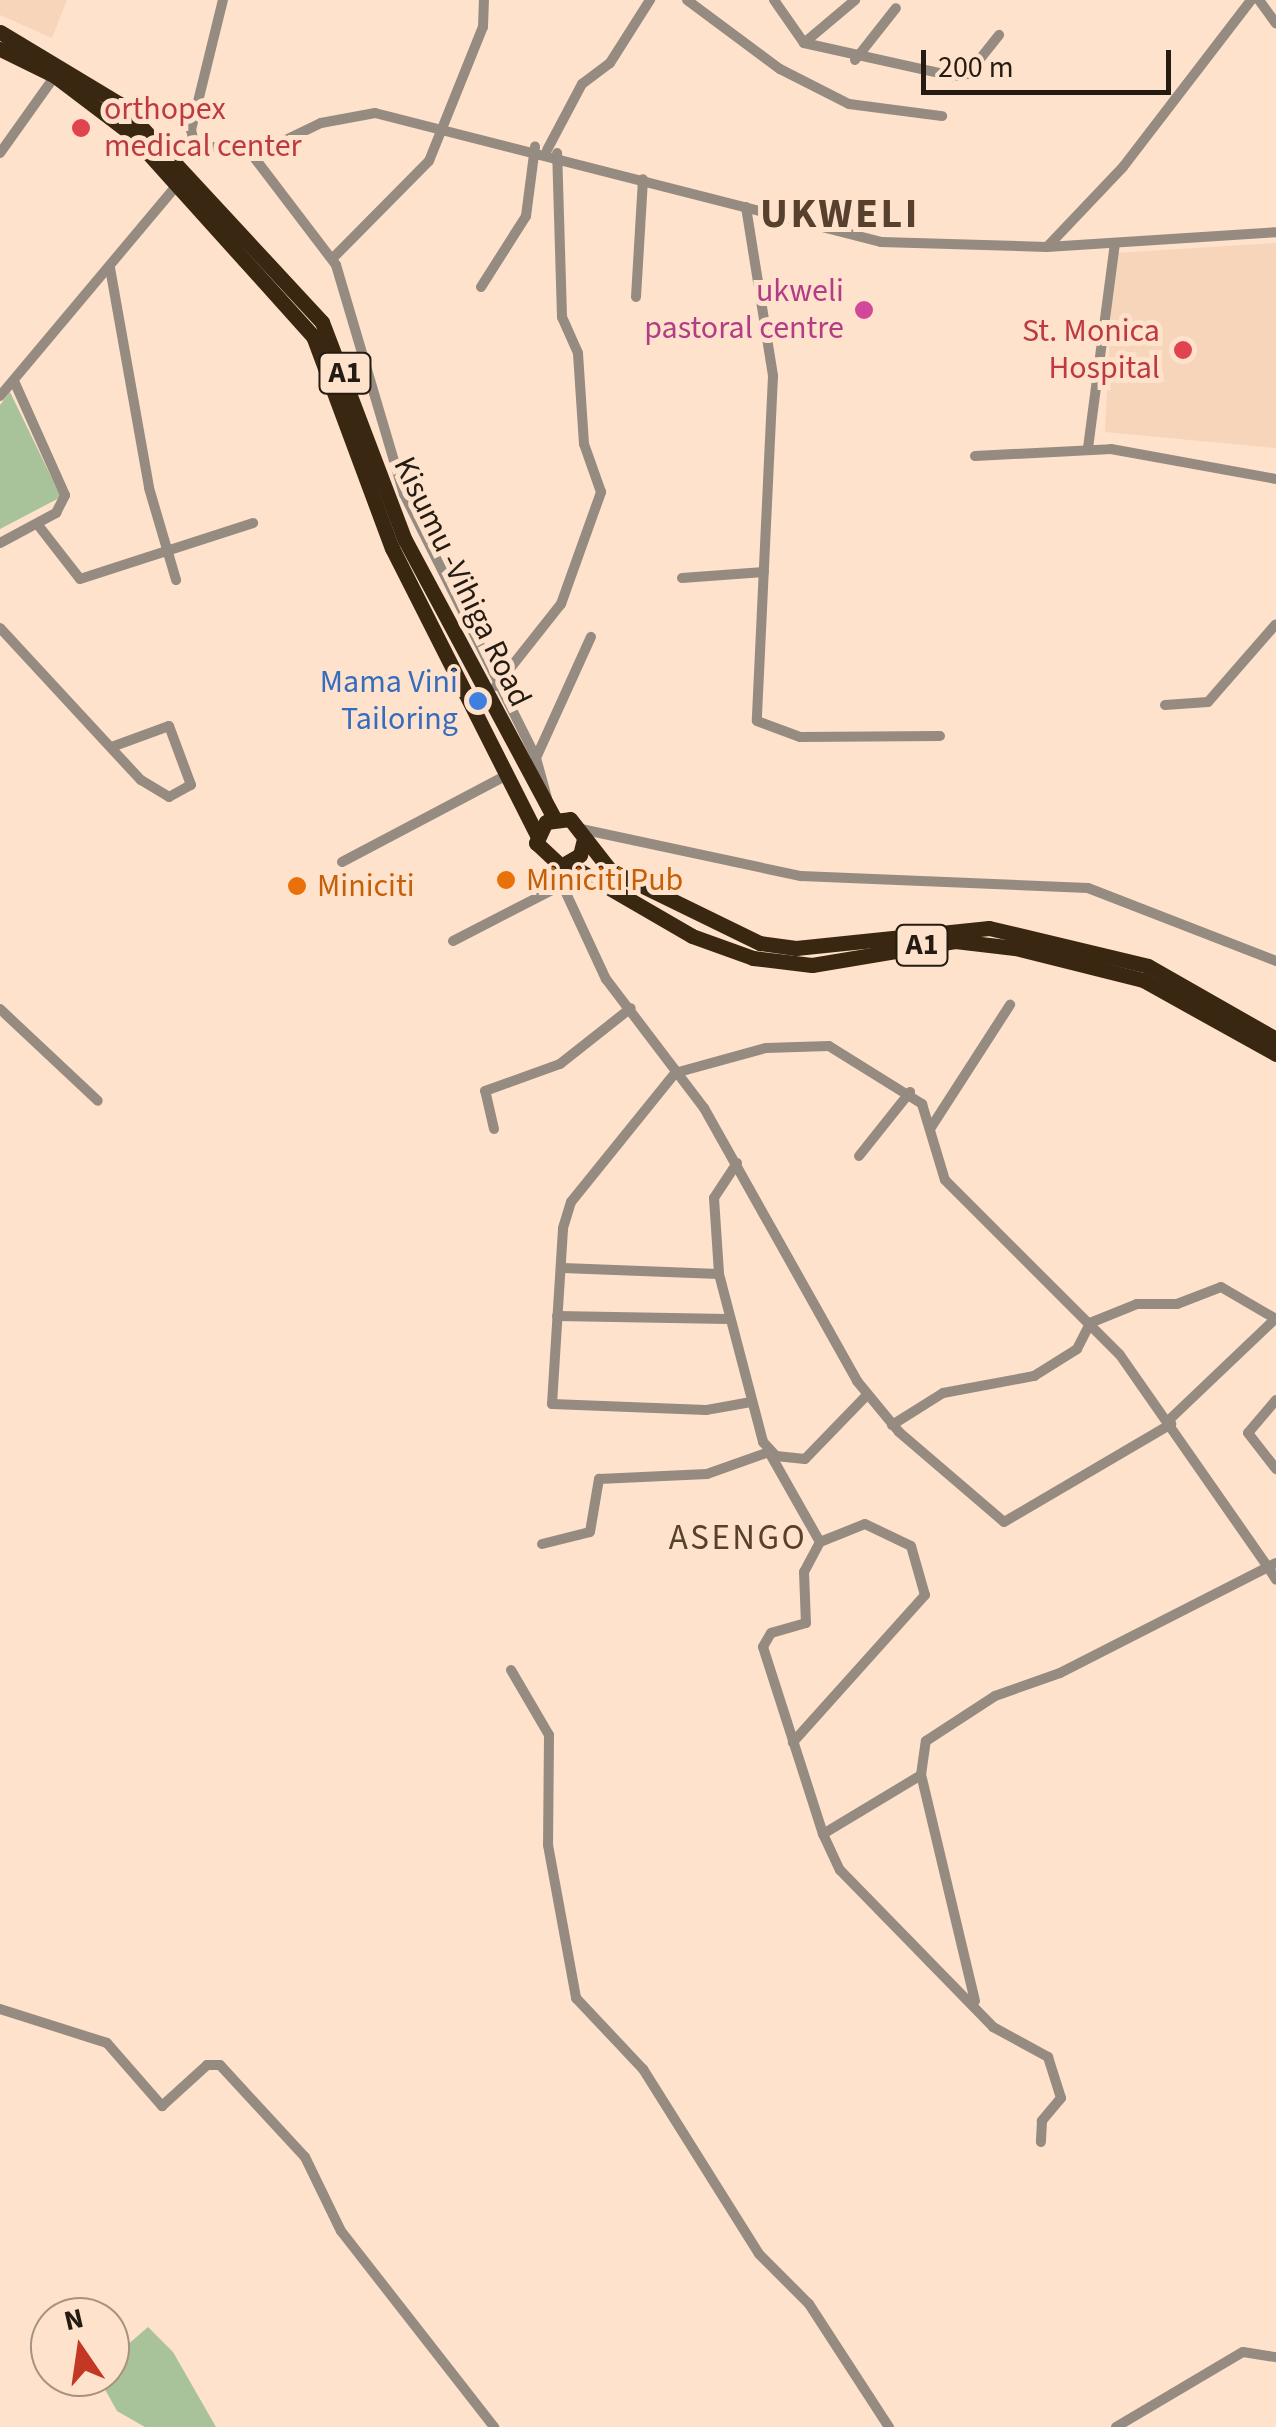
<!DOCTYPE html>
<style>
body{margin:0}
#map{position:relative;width:1276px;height:2427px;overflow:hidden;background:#fee2cb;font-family:"Source Sans 3",sans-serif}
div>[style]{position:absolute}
.built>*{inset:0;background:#f7d5ba}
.green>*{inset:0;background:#a8c299}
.minor>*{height:10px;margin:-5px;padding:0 5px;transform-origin:5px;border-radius:5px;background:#958b81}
.highway>*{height:15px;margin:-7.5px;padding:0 7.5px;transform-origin:7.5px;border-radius:7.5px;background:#3a2712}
.dots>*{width:28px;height:28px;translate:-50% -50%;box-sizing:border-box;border:5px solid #fee2cb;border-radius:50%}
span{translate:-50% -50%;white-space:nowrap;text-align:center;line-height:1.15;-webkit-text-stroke:10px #fee2cb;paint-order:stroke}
.shield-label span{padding:2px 8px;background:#fee2cb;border:2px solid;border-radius:8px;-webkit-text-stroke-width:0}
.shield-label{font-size:30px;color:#241b12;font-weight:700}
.health-label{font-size:32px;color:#be3a42}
.left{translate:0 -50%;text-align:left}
.right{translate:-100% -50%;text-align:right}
.hotel-label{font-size:32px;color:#b23c85}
.street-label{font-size:32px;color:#241b12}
.shop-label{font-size:32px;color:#366cbe}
.food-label{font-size:32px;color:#c56008}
.neighbourhood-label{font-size:35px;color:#57402d;letter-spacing:2.5px}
.district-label{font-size:42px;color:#57402d;font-weight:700;letter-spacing:2.5px}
.north{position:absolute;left:30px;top:2297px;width:100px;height:100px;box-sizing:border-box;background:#fee2cb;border:2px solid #a79281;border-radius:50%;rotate:347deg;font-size:28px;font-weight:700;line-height:40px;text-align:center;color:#241b12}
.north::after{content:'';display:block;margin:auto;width:35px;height:45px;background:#c33725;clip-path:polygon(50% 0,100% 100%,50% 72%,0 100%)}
.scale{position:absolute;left:921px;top:50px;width:250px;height:45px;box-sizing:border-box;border:5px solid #241b12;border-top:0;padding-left:12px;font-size:30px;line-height:35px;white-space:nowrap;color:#241b12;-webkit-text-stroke:8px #fee2cb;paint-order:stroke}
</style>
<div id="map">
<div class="built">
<i style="clip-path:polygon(0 0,67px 0,52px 38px,0 15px)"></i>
<i style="clip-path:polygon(1276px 243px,1276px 448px,1105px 432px,1114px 253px)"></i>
</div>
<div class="green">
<i style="clip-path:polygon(10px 392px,61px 497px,0 529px,0 405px)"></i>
<i style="clip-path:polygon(148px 2327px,173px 2352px,216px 2427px,145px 2427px,117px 2411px,98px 2377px,110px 2377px,110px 2360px)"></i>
</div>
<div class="minor">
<i style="left:687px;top:0;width:116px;rotate:36.6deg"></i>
<i style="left:780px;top:69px;width:77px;rotate:26.9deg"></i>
<i style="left:849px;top:104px;width:94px;rotate:7.4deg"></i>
<i style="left:774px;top:0;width:52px;rotate:55.1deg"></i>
<i style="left:804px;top:43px;width:67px;rotate:-40.1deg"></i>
<i style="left:1259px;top:0;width:29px;rotate:54deg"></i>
<i style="left:804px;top:43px;width:153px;rotate:12.5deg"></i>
<i style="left:953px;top:76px;width:15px;rotate:-8deg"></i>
<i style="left:968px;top:74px;width:50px;rotate:-51.5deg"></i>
<i style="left:855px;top:60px;width:66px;rotate:-51.7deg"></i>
<i style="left:195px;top:146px;width:16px;rotate:-104deg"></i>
<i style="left:191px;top:130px;width:134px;rotate:-76.2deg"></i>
<i style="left:547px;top:150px;width:75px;rotate:-62.1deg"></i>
<i style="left:582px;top:84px;width:35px;rotate:-37deg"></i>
<i style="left:610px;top:63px;width:75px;rotate:-57.6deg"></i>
<i style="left:250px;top:152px;width:142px;rotate:52.7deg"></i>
<i style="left:336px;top:265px;width:239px;rotate:73.5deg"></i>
<i style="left:404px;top:494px;width:295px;rotate:63.4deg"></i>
<i style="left:536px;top:758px;width:41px;rotate:74.6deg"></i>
<i style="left:0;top:153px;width:95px;rotate:-54.5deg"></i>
<i style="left:177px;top:159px;width:22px;rotate:-36deg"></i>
<i style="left:195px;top:146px;width:70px;rotate:3.3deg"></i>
<i style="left:265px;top:150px;width:62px;rotate:-25.7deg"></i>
<i style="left:321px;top:123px;width:55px;rotate:-10.5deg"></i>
<i style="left:375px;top:113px;width:522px;rotate:14.3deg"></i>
<i style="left:881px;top:242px;width:166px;rotate:1.7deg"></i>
<i style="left:1047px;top:247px;width:229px;rotate:-3.7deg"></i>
<i style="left:746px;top:207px;width:171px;rotate:80.9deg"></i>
<i style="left:773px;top:376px;width:345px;rotate:92.7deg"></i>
<i style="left:757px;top:721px;width:46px;rotate:20.4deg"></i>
<i style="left:800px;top:737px;width:140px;rotate:-0.4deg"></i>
<i style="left:1048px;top:246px;width:109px;rotate:-46.5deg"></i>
<i style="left:1123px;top:167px;width:210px;rotate:-52.5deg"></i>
<i style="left:333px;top:258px;width:136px;rotate:-45.3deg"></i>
<i style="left:429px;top:161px;width:144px;rotate:-68.1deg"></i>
<i style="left:483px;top:27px;width:27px;rotate:-88deg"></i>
<i style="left:110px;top:268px;width:223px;rotate:79.9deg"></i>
<i style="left:149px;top:488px;width:96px;rotate:73.6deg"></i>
<i style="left:481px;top:287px;width:84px;rotate:-57.6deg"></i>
<i style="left:526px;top:216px;width:70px;rotate:-82.6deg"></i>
<i style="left:636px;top:297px;width:118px;rotate:-86.6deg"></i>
<i style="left:0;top:396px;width:278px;rotate:-50deg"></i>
<i style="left:1088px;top:448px;width:206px;rotate:-82.5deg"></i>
<i style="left:975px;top:456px;width:136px;rotate:-2.9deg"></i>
<i style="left:1111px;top:449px;width:168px;rotate:10.3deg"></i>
<i style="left:38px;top:525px;width:68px;rotate:52.1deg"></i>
<i style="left:80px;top:579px;width:182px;rotate:-17.9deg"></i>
<i style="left:0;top:543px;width:64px;rotate:-28.2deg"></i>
<i style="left:56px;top:513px;width:20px;rotate:-63deg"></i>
<i style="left:65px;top:495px;width:125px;rotate:-114.1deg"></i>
<i style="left:682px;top:578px;width:82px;rotate:-4.2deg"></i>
<i style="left:0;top:628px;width:207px;rotate:47.2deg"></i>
<i style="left:141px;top:780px;width:33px;rotate:31deg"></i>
<i style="left:169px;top:797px;width:25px;rotate:-29deg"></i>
<i style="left:191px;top:785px;width:63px;rotate:-110.4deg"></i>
<i style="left:169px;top:726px;width:59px;rotate:160deg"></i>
<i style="left:496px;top:686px;width:105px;rotate:-51.6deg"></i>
<i style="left:561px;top:604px;width:119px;rotate:-70.3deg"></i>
<i style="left:601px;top:492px;width:51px;rotate:-109.5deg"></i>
<i style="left:584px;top:444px;width:91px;rotate:-93.8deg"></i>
<i style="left:578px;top:353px;width:39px;rotate:-114deg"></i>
<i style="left:562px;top:317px;width:164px;rotate:-91.7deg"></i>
<i style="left:1165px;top:705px;width:43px;rotate:-4deg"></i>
<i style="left:1208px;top:702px;width:103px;rotate:-48.9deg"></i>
<i style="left:536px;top:758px;width:133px;rotate:-65.6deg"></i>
<i style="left:581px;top:829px;width:225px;rotate:12.1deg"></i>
<i style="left:801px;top:876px;width:287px;rotate:2.4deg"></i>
<i style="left:1088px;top:888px;width:202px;rotate:21.2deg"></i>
<i style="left:342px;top:862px;width:187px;rotate:-27.8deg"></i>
<i style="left:553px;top:865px;width:126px;rotate:65.1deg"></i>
<i style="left:606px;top:979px;width:162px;rotate:52.8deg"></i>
<i style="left:704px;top:1108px;width:313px;rotate:60.7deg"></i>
<i style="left:857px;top:1381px;width:66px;rotate:50.5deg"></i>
<i style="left:899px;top:1432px;width:138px;rotate:40.6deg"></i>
<i style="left:1004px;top:1522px;width:194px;rotate:-30.4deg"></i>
<i style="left:453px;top:941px;width:120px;rotate:-27.2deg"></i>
<i style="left:0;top:1009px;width:134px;rotate:43.2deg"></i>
<i style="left:494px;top:1129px;width:39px;rotate:-103deg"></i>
<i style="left:485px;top:1091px;width:80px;rotate:-19.8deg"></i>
<i style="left:560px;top:1064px;width:90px;rotate:-38.3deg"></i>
<i style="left:930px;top:1129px;width:148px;rotate:-57.2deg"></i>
<i style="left:859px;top:1156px;width:82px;rotate:-51.4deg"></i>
<i style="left:737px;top:1163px;width:42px;rotate:123.3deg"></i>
<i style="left:714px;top:1198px;width:76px;rotate:86.2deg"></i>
<i style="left:719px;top:1274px;width:174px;rotate:75.3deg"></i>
<i style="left:763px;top:1442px;width:19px;rotate:47deg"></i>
<i style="left:776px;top:1456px;width:29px;rotate:6deg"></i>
<i style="left:805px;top:1459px;width:88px;rotate:-45.9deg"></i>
<i style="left:563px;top:1268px;width:156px;rotate:2.2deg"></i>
<i style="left:557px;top:1316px;width:171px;rotate:1deg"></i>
<i style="left:1276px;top:1400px;width:43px;rotate:130.3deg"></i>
<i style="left:1248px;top:1433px;width:46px;rotate:52.1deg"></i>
<i style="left:751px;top:1402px;width:46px;rotate:169.9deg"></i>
<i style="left:706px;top:1410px;width:154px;rotate:-177.8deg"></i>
<i style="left:552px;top:1404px;width:176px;rotate:-86.4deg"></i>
<i style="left:563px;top:1228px;width:27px;rotate:-73deg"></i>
<i style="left:571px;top:1202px;width:166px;rotate:-51.1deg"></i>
<i style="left:675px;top:1073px;width:94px;rotate:-15.4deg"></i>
<i style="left:766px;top:1048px;width:63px;rotate:-1.8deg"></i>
<i style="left:829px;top:1046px;width:110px;rotate:31.9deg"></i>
<i style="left:922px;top:1104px;width:79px;rotate:73.2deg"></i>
<i style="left:945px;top:1180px;width:247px;rotate:45deg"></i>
<i style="left:1120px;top:1355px;width:259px;rotate:55.1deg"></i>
<i style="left:1268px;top:1567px;width:9px;rotate:-27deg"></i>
<i style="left:1169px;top:1420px;width:146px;rotate:-43.6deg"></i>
<i style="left:892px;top:1425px;width:60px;rotate:-32.1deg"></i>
<i style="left:943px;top:1393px;width:93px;rotate:-10.6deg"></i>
<i style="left:1034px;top:1376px;width:51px;rotate:-32.1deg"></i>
<i style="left:1077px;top:1349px;width:29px;rotate:-63deg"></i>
<i style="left:1090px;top:1323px;width:51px;rotate:-22deg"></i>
<i style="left:1137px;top:1304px;width:40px"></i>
<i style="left:1177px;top:1304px;width:47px;rotate:-21.1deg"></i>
<i style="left:1221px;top:1287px;width:64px;rotate:30.2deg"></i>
<i style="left:820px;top:1542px;width:34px;rotate:118deg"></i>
<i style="left:804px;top:1572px;width:51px;rotate:87.8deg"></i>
<i style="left:806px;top:1623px;width:36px;rotate:164deg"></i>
<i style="left:771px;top:1633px;width:16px;rotate:120deg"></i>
<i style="left:763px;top:1647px;width:196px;rotate:72.2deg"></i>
<i style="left:823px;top:1834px;width:40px;rotate:65deg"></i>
<i style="left:840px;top:1870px;width:219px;rotate:45.7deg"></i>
<i style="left:993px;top:2027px;width:63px;rotate:28.6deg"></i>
<i style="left:1048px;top:2057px;width:43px;rotate:72.4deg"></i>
<i style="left:1061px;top:2098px;width:30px;rotate:130deg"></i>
<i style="left:1042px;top:2121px;width:21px;rotate:93deg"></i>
<i style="left:542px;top:1544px;width:49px;rotate:-14deg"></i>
<i style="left:590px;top:1532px;width:54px;rotate:-80.4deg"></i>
<i style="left:599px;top:1479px;width:108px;rotate:-2.7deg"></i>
<i style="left:707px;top:1474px;width:66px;rotate:-19.5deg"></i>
<i style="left:769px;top:1452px;width:103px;rotate:60.5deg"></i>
<i style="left:820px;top:1542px;width:48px;rotate:-21.8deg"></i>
<i style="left:865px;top:1524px;width:51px;rotate:25.6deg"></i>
<i style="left:911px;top:1546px;width:51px;rotate:74.1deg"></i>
<i style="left:925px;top:1595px;width:198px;rotate:131.9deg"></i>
<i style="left:511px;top:1670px;width:75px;rotate:59.7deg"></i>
<i style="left:549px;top:1735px;width:110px;rotate:90.5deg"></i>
<i style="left:548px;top:1845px;width:156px;rotate:79.6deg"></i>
<i style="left:576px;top:1998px;width:98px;rotate:46.7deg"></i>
<i style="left:643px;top:2069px;width:218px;rotate:57.9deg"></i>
<i style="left:759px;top:2254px;width:71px;rotate:45deg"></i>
<i style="left:809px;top:2304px;width:147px;rotate:57deg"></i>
<i style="left:823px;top:1834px;width:114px;rotate:-31deg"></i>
<i style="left:975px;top:2001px;width:232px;rotate:-103.4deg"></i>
<i style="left:921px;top:1775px;width:34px;rotate:-82deg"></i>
<i style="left:926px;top:1741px;width:82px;rotate:-33.1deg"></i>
<i style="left:995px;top:1696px;width:69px;rotate:-19.5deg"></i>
<i style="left:1060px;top:1673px;width:233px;rotate:-27deg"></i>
<i style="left:1268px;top:1567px;width:15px;rotate:58deg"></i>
<i style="left:0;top:2009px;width:112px;rotate:17.6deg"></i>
<i style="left:107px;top:2043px;width:84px;rotate:48.9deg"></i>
<i style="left:162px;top:2106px;width:61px;rotate:-42.3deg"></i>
<i style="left:207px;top:2065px;width:13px"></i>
<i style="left:220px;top:2065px;width:125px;rotate:47.3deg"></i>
<i style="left:305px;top:2157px;width:82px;rotate:64.1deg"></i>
<i style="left:341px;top:2231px;width:249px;rotate:52deg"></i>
<i style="left:1116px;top:2427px;width:147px;rotate:-30.6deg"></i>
<i style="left:1243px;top:2352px;width:33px;rotate:9deg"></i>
</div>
<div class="highway">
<i style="left:0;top:32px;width:140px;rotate:31deg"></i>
<i style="left:120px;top:104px;width:297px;rotate:47.2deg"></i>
<i style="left:322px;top:322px;width:233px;rotate:69.2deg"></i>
<i style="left:405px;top:540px;width:315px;rotate:61.8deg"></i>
<i style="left:0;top:49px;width:61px;rotate:26.1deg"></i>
<i style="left:55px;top:76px;width:94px;rotate:37.2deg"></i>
<i style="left:130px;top:133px;width:273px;rotate:48deg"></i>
<i style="left:313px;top:336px;width:226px;rotate:69.6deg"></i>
<i style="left:392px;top:548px;width:322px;rotate:63.2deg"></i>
<i style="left:584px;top:839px;width:16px;rotate:104deg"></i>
<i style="left:580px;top:855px;width:22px;rotate:150deg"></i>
<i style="left:561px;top:866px;width:34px;rotate:-137deg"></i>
<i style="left:536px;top:843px;width:23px;rotate:-65deg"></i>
<i style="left:546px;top:822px;width:24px;rotate:-7deg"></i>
<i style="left:570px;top:819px;width:65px;rotate:51.9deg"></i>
<i style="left:610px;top:870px;width:167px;rotate:26deg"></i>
<i style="left:760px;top:943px;width:36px;rotate:8deg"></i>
<i style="left:796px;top:948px;width:194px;rotate:-5.9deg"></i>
<i style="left:989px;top:928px;width:163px;rotate:13.4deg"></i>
<i style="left:1148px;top:966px;width:147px;rotate:29.7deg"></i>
<i style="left:568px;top:864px;width:143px;rotate:30.1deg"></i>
<i style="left:692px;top:936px;width:65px;rotate:19.8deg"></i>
<i style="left:753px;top:958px;width:59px;rotate:6.8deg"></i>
<i style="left:812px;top:965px;width:145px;rotate:-9.5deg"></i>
<i style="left:955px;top:941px;width:60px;rotate:6.7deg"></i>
<i style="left:1015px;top:948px;width:132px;rotate:14deg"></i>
<i style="left:1143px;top:980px;width:152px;rotate:29.1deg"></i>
</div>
<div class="dots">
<i style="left:81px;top:128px;background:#e0444e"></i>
<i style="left:864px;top:310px;background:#d1479c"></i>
<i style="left:1183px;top:350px;background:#e0444e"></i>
<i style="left:478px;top:701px;background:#3f7fe0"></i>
<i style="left:506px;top:880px;background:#e8710a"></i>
<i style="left:297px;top:886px;background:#e8710a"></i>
</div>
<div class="shield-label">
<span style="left:345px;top:373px">A1</span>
<span style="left:922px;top:945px">A1</span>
</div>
<div class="health-label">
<span class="left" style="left:104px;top:128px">orthopex<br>medical center</span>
<span class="right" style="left:1160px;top:350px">St. Monica<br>Hospital</span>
</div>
<div class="hotel-label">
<span class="right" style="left:844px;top:310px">ukweli<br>pastoral centre</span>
</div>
<div class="street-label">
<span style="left:462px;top:582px;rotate:64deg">Kisumu -Vihiga Road</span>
</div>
<div class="shop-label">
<span class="right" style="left:458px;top:701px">Mama Vini<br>Tailoring</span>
</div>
<div class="food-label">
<span class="left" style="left:526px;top:880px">Miniciti Pub</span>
<span class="left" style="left:317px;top:886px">Miniciti</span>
</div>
<div class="neighbourhood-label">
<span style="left:738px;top:1538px">ASENGO</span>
</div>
<div class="district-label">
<span style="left:840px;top:214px">UKWELI</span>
</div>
<div class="north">N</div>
<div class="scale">200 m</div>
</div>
